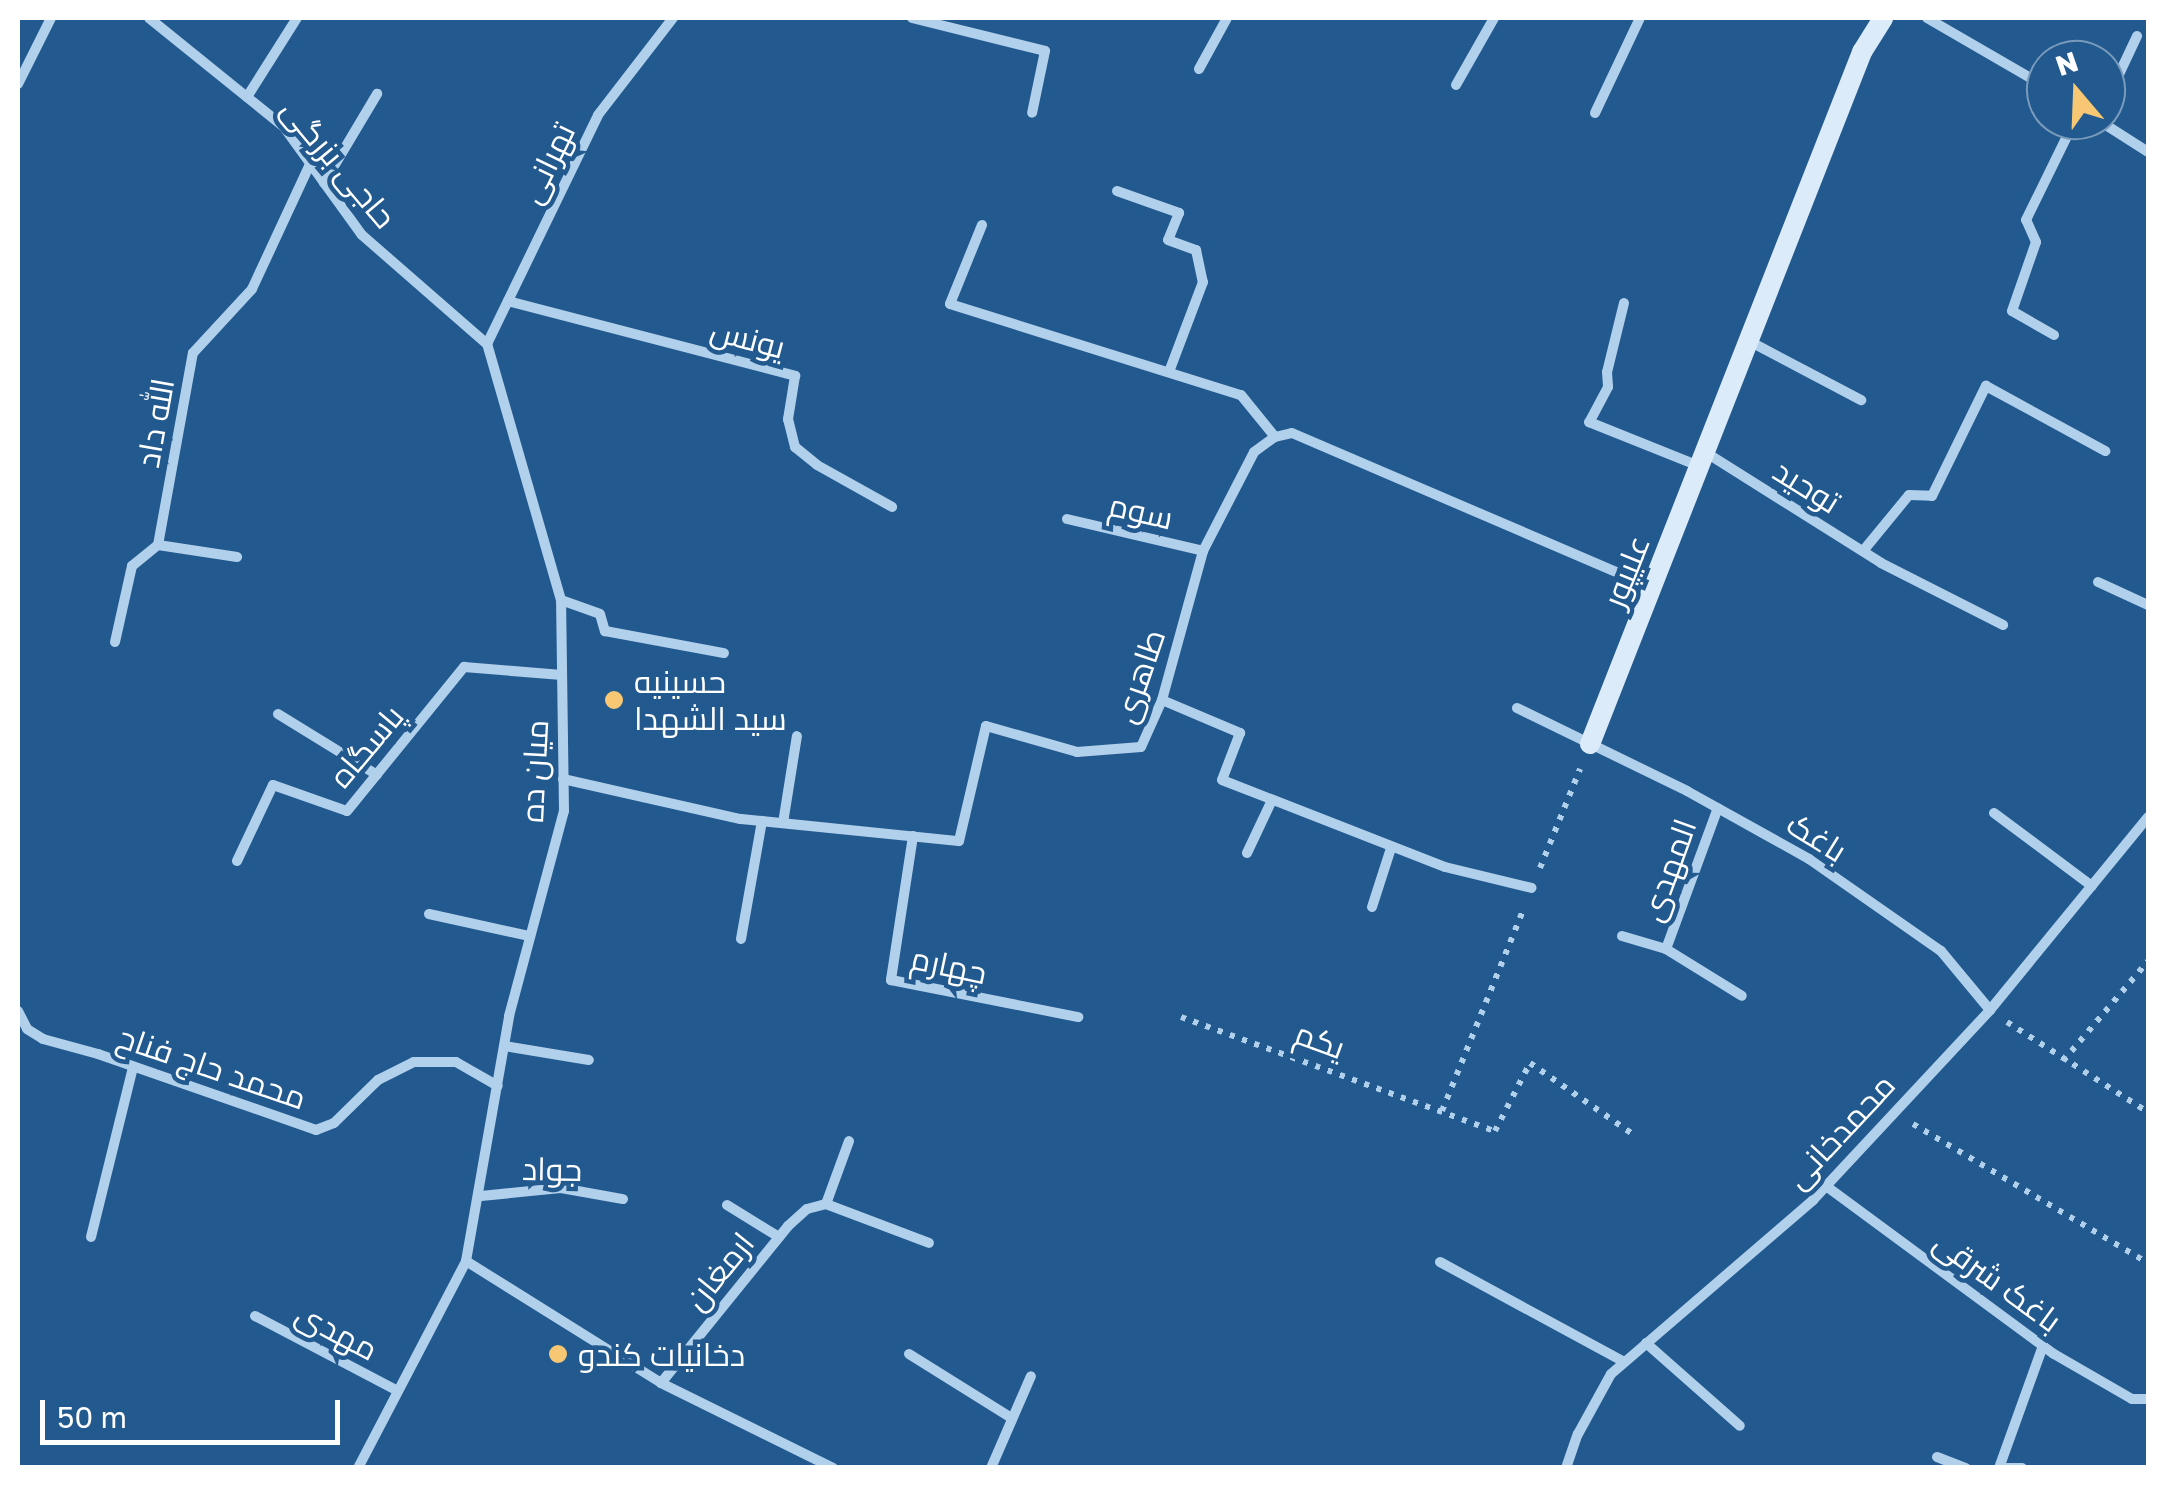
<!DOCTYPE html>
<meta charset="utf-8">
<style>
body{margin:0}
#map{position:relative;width:2166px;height:1485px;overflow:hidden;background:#22598e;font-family:"Golos Text",Cairo,sans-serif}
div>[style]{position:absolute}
.path>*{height:6px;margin-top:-3px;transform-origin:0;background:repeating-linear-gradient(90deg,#b1d0ec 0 5px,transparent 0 13px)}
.street>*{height:10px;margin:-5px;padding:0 5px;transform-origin:5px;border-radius:5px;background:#b1d0ec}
.secondary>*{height:20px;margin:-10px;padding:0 10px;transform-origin:10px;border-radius:10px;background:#dcebf9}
.dots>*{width:28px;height:28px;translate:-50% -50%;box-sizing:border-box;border:5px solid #22598e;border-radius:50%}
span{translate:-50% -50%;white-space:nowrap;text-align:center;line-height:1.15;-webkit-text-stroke:9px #22598e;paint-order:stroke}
.street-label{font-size:32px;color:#fff}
.poi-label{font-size:32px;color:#fff}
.left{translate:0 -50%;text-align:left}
.frame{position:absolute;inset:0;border:20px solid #fff;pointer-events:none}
.north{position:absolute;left:2026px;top:40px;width:100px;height:100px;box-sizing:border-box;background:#22598e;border:2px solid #7a9bbb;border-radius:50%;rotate:341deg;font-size:28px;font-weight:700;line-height:40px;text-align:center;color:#fff}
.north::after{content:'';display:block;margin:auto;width:35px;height:45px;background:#f8c773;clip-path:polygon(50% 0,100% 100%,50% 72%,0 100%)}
.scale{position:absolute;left:40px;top:1400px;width:300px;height:45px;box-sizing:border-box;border:5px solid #fff;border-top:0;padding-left:12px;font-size:30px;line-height:35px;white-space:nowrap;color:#fff;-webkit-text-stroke:8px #22598e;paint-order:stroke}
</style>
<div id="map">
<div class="path">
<i style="left:1540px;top:868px;width:107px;rotate:-68deg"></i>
<i style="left:1181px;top:1017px;width:334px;rotate:20deg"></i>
<i style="left:1495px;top:1131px;width:76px;rotate:-62.8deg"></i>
<i style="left:1530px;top:1063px;width:123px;rotate:34.7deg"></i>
<i style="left:2007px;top:1022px;width:167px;rotate:32.6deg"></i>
<i style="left:2063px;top:1061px;width:131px;rotate:-49.6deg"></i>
<i style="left:1442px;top:1111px;width:219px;rotate:-68deg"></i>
<i style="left:1913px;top:1124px;width:273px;rotate:30.6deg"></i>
</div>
<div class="street">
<i style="left:149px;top:18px;width:174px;rotate:38.9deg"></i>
<i style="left:284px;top:127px;width:133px;rotate:54.2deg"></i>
<i style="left:362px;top:235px;width:166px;rotate:41.1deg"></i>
<i style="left:912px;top:18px;width:137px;rotate:13.9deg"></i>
<i style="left:1045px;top:51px;width:63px;rotate:101.8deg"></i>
<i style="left:1927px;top:18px;width:138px;rotate:30.1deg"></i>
<i style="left:1199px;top:69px;width:58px;rotate:-61.2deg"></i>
<i style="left:18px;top:84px;width:74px;rotate:-63.4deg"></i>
<i style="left:1456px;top:85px;width:77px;rotate:-60.4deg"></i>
<i style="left:247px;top:97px;width:93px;rotate:-57.7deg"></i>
<i style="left:2106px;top:102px;width:73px;rotate:-64.8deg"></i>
<i style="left:1595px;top:113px;width:105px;rotate:-64.7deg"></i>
<i style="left:2098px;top:120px;width:59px;rotate:32.6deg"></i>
<i style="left:324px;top:183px;width:104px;rotate:-59.2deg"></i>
<i style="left:1117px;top:191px;width:66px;rotate:19.5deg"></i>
<i style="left:1179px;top:213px;width:29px;rotate:112deg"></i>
<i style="left:1168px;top:240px;width:30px;rotate:20deg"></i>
<i style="left:1196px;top:250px;width:33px;rotate:78deg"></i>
<i style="left:1203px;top:282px;width:96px;rotate:110.7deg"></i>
<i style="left:982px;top:225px;width:85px;rotate:112.1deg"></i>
<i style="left:950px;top:304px;width:305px;rotate:17.4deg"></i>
<i style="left:1241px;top:395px;width:54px;rotate:51deg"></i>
<i style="left:508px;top:301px;width:297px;rotate:14.6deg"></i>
<i style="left:795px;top:376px;width:44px;rotate:99.2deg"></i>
<i style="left:788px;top:419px;width:29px;rotate:76deg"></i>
<i style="left:795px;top:447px;width:28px;rotate:39deg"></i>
<i style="left:817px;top:465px;width:86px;rotate:29.2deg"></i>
<i style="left:1624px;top:303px;width:71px;rotate:103.8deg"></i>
<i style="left:1607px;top:372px;width:15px;rotate:86deg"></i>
<i style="left:1608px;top:387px;width:40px;rotate:118deg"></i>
<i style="left:1589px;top:422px;width:118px;rotate:21.8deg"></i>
<i style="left:2054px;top:335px;width:48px;rotate:-150.3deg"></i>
<i style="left:2012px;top:311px;width:73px;rotate:-70.8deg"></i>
<i style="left:2036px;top:242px;width:24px;rotate:-114deg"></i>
<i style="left:2026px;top:220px;width:111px;rotate:-63.9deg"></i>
<i style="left:1749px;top:341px;width:127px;rotate:27.8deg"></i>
<i style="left:487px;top:344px;width:254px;rotate:-64.1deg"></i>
<i style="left:598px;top:115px;width:123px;rotate:-52.3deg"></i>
<i style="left:1705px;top:452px;width:208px;rotate:32.2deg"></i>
<i style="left:1881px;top:563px;width:137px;rotate:26.9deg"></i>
<i style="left:1067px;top:519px;width:140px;rotate:13.2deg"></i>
<i style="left:158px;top:545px;width:195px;rotate:-79.7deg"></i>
<i style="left:193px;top:353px;width:87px;rotate:-47.3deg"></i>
<i style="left:252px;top:289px;width:138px;rotate:-65.1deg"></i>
<i style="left:158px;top:545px;width:80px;rotate:8.6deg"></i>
<i style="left:1863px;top:551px;width:72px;rotate:-50.6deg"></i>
<i style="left:1909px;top:495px;width:23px;rotate:2deg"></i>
<i style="left:1932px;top:496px;width:123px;rotate:-63.9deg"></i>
<i style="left:1986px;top:386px;width:136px;rotate:28.6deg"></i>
<i style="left:2098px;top:582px;width:55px;rotate:24.7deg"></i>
<i style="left:561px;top:600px;width:41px;rotate:19.7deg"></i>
<i style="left:600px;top:614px;width:18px;rotate:74deg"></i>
<i style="left:605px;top:631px;width:121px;rotate:10.5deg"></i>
<i style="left:115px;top:642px;width:78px;rotate:-77.4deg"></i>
<i style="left:132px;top:566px;width:33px;rotate:-39deg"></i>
<i style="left:1162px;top:700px;width:85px;rotate:22.9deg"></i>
<i style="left:1240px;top:733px;width:50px;rotate:111deg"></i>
<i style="left:1222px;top:780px;width:239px;rotate:21.3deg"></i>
<i style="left:1445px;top:867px;width:89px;rotate:13.6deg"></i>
<i style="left:1517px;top:708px;width:189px;rotate:26deg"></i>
<i style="left:1687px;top:791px;width:140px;rotate:29.1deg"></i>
<i style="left:1809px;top:859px;width:161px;rotate:34.9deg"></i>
<i style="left:1941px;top:951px;width:77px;rotate:50.3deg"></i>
<i style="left:278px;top:714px;width:116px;rotate:31.6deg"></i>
<i style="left:563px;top:779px;width:182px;rotate:12.7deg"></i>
<i style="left:741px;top:819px;width:219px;rotate:5.8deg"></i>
<i style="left:959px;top:841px;width:118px;rotate:-76.8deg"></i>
<i style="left:986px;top:726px;width:95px;rotate:15.9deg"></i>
<i style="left:1077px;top:752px;width:64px;rotate:-4.5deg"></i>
<i style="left:1141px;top:747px;width:51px;rotate:-65.9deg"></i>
<i style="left:1162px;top:700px;width:155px;rotate:-74.6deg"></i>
<i style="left:1203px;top:551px;width:111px;rotate:-62.7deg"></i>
<i style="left:1254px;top:452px;width:26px;rotate:-36deg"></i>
<i style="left:1275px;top:437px;width:17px;rotate:-13deg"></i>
<i style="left:1292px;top:433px;width:391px;rotate:23.2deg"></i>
<i style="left:1994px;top:813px;width:122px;rotate:36.7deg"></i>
<i style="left:783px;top:823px;width:88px;rotate:-80.9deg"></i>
<i style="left:913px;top:836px;width:146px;rotate:98.7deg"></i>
<i style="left:891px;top:980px;width:191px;rotate:11.2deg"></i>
<i style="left:1247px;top:853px;width:59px;rotate:-64.7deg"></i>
<i style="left:237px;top:861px;width:84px;rotate:-64.7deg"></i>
<i style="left:273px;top:785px;width:78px;rotate:19.4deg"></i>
<i style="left:347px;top:811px;width:186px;rotate:-50.9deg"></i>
<i style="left:464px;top:667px;width:98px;rotate:4.7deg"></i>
<i style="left:1372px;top:907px;width:62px;rotate:-72.1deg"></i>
<i style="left:429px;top:914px;width:102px;rotate:12.4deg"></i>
<i style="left:1622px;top:936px;width:46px;rotate:16.5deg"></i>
<i style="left:1666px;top:949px;width:89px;rotate:31.7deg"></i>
<i style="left:741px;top:939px;width:120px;rotate:-79.9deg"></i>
<i style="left:1666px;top:949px;width:150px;rotate:-69.8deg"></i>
<i style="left:18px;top:1011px;width:20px;rotate:63deg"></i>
<i style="left:27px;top:1029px;width:19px;rotate:32deg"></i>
<i style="left:43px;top:1039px;width:57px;rotate:15.3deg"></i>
<i style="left:98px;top:1054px;width:231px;rotate:19.2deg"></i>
<i style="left:316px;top:1130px;width:19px;rotate:-21deg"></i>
<i style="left:334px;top:1123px;width:62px;rotate:-44.3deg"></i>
<i style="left:378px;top:1080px;width:40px;rotate:-26.6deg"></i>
<i style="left:414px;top:1062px;width:42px"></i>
<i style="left:456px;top:1062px;width:48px;rotate:29.7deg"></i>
<i style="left:504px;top:1046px;width:86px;rotate:9.4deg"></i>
<i style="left:1826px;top:1186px;width:283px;rotate:36.4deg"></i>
<i style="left:2054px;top:1354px;width:90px;rotate:30deg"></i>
<i style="left:2132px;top:1399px;width:16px"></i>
<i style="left:481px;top:1196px;width:80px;rotate:-5.7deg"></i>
<i style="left:561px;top:1188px;width:63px;rotate:10.1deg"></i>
<i style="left:826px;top:1204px;width:110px;rotate:20.7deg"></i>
<i style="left:826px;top:1204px;width:67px;rotate:-69.9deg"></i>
<i style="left:727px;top:1205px;width:61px;rotate:31.6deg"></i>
<i style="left:91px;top:1237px;width:175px;rotate:-76.1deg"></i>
<i style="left:466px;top:1261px;width:230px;rotate:32deg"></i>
<i style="left:661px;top:1383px;width:192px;rotate:26.3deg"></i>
<i style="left:1440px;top:1262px;width:209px;rotate:28.5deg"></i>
<i style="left:255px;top:1316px;width:159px;rotate:27.7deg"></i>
<i style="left:1646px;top:1343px;width:125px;rotate:41.4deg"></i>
<i style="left:909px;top:1354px;width:119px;rotate:32deg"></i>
<i style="left:661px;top:1383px;width:202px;rotate:-51deg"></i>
<i style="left:788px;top:1226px;width:25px;rotate:-42deg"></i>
<i style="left:807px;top:1209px;width:20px;rotate:-15deg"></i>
<i style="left:1937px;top:1457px;width:31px;rotate:21deg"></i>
<i style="left:358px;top:1468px;width:233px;rotate:-62.4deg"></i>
<i style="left:466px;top:1261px;width:249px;rotate:-80deg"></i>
<i style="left:509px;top:1016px;width:212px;rotate:-75deg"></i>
<i style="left:564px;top:811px;width:211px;rotate:-90.8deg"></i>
<i style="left:561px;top:600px;width:266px;rotate:-106.1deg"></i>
<i style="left:991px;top:1468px;width:100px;rotate:-66.5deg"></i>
<i style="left:1566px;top:1468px;width:36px;rotate:-71deg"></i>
<i style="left:1578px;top:1434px;width:68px;rotate:-61.2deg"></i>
<i style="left:1611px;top:1374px;width:267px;rotate:-40.7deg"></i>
<i style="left:1813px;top:1200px;width:260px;rotate:-47deg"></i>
<i style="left:1990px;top:1010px;width:249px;rotate:-50.7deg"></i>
<i style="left:1999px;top:1468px;width:130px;rotate:-70.2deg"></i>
<i style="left:2006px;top:1468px;width:16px"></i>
</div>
<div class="secondary">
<i style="left:1590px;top:744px;width:744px;rotate:-68.54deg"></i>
<i style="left:1862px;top:52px;width:40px;rotate:-58deg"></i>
</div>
<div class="dots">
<i style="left:614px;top:700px;background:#f8c773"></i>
<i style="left:558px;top:1354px;background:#f8c773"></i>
</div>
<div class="street-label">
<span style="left:339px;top:163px;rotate:50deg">حاجی بزرگی</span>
<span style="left:547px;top:163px;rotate:-64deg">تهرانی</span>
<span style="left:748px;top:338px;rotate:15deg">یونس</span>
<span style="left:155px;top:423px;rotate:-80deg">الله داد</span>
<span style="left:1807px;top:486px;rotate:32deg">توحید</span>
<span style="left:1141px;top:511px;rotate:13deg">سوم</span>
<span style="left:1626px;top:571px;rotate:-68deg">علیپور</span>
<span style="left:1139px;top:676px;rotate:-71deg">طاهری</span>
<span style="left:366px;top:746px;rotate:-50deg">پاسگاه</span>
<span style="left:534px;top:771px;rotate:-87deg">میان ده</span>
<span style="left:1817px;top:837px;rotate:32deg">باغک</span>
<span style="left:1668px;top:870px;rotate:-70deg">المهدی</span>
<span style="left:949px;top:965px;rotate:12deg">چهارم</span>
<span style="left:1320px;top:1040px;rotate:20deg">یکم</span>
<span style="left:212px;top:1067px;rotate:19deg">محمد حاج فناح</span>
<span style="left:1840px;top:1131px;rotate:-47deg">محمدخانی</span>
<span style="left:552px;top:1169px;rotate:1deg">جواد</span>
<span style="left:719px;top:1271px;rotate:-51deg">ارمغان</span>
<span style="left:1998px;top:1281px;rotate:36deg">باغک شرقی</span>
<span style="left:337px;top:1331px;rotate:28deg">مهدی</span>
</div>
<div class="poi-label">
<span class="left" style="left:634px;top:700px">حسینیه<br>سید الشهدا</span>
<span class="left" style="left:578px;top:1354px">دخانیات کندو</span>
</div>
<div class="frame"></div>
<div class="north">N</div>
<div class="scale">50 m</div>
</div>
